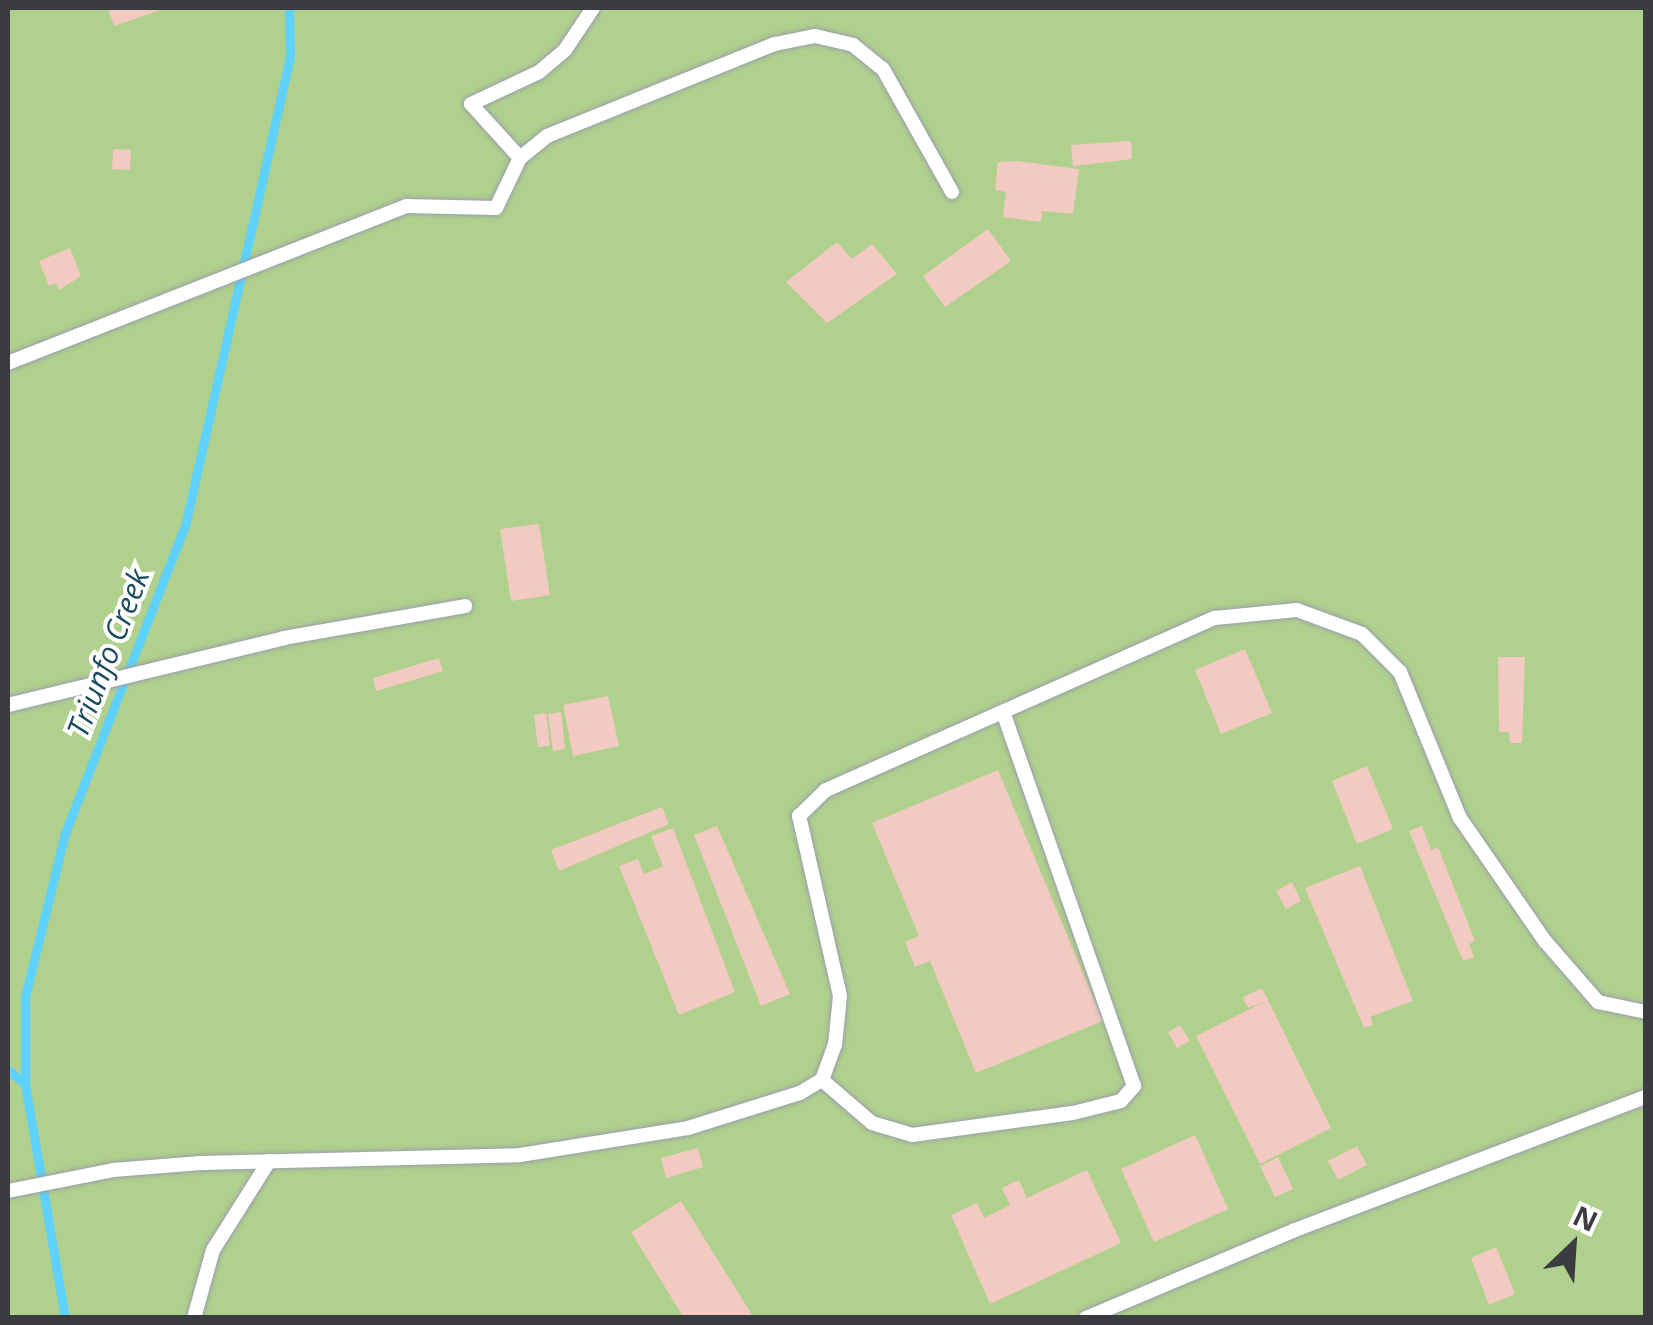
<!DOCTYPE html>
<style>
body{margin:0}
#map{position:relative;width:1653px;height:1325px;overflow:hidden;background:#ebf2fa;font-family:"Open Sans",sans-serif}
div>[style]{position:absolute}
.green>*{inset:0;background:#b0d08d}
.stream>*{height:9px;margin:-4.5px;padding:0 4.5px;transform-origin:4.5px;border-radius:4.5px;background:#5ed1fc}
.building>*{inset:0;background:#f2cac1}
.roads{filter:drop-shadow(0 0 2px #9aa0a8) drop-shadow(0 0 2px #9aa0a8)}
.lane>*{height:14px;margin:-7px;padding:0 7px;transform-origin:7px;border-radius:7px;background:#fff}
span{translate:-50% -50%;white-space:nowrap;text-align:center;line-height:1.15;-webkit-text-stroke:8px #fff;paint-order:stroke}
.water-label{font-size:30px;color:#1c4c5f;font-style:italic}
.frame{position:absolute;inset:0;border:10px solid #3a3c3f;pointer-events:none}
.north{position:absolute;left:1523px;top:1195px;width:100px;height:100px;-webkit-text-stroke:8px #fff;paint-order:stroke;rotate:25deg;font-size:28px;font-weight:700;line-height:40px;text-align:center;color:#3a3c3f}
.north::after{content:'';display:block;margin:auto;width:35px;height:45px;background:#3a3c3f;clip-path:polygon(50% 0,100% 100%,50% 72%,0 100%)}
</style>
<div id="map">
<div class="green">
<i style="clip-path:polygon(8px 8px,1645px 8px,1645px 1317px,8px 1317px)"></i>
</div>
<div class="stream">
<i style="left:8px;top:1070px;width:22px;rotate:39deg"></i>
<i style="left:65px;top:1318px;width:237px;rotate:-99.7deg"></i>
<i style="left:25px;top:1084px;width:87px;rotate:-90deg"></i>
<i style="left:25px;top:997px;width:169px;rotate:-76.3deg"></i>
<i style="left:65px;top:833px;width:330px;rotate:-68.7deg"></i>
<i style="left:185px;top:526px;width:481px;rotate:-77.4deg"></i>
<i style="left:290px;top:57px;width:49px;rotate:-91.2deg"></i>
</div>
<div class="building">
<i style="clip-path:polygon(108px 8px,166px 8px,114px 26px)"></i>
<i style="clip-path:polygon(1131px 141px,1132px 159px,1073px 166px,1071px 145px)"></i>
<i style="clip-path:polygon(113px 149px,131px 150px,130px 170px,112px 169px)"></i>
<i style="clip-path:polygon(1017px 161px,1079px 169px,1073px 214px,1042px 211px,1041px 222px,1003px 217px,1006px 192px,995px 190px,998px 162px)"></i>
<i style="clip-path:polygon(988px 229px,1011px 261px,945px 307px,923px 276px)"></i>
<i style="clip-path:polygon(837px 242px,852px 259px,872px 244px,897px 274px,827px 323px,786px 282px)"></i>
<i style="clip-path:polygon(70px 248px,81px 276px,59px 290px,56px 283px,49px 286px,39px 261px)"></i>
<i style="clip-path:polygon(539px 524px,550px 595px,511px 601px,500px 529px)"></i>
<i style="clip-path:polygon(1245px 649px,1272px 713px,1221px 734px,1195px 670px)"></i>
<i style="clip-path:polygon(1498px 657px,1525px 657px,1522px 743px,1510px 743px,1509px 732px,1499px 732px)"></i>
<i style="clip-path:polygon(439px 658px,443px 671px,376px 691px,373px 678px)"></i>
<i style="clip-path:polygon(608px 696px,619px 746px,573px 756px,563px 705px)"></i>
<i style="clip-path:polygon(561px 712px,565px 749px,553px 751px,548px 714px)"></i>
<i style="clip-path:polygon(546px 713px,550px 746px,538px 747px,534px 715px)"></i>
<i style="clip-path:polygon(1367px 766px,1393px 829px,1357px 844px,1332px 781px)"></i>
<i style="clip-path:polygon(998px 770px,1103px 1021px,976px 1073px,930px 961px,915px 967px,905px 942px,919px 936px,872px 823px)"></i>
<i style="clip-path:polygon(662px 807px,669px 824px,559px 871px,551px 850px)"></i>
<i style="clip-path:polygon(717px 826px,790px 994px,761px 1006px,694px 835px)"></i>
<i style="clip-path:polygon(1422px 826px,1431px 850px,1438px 847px,1475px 941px,1469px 944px,1474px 957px,1463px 961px,1409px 831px)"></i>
<i style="clip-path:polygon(673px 828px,735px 992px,679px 1015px,619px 866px,638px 859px,644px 874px,663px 866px,651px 836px)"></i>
<i style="clip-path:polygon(1360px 866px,1413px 1001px,1370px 1017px,1373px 1025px,1364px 1028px,1305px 888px)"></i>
<i style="clip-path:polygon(1292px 882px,1301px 901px,1286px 909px,1276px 891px)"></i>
<i style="clip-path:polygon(1262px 988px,1331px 1128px,1260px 1164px,1196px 1036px,1264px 1002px,1248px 1008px,1243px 997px)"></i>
<i style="clip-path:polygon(1180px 1025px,1190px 1041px,1177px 1048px,1168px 1032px)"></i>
<i style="clip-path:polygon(1195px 1135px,1228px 1209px,1154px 1242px,1121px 1169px)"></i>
<i style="clip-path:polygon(1357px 1146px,1367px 1165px,1338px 1180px,1328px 1161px)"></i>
<i style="clip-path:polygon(698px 1148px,703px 1167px,666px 1178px,661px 1158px)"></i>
<i style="clip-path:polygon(1278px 1157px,1293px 1189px,1275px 1197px,1260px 1166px)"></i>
<i style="clip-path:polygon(1087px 1170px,1121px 1243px,990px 1304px,951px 1215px,977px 1203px,984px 1218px,1010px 1205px,1002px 1188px,1019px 1180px,1027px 1198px)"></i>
<i style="clip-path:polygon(681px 1201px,754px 1318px,684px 1318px,631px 1232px)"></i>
<i style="clip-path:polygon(1496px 1247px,1515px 1294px,1489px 1305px,1471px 1258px)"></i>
</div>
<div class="roads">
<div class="lane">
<i style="left:520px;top:158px;width:73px;rotate:-132.2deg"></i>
<i style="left:471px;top:104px;width:75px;rotate:-25.2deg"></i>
<i style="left:539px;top:72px;width:34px;rotate:-40deg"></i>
<i style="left:565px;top:50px;width:50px;rotate:-56.3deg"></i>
<i style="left:8px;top:363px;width:428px;rotate:-21.5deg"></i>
<i style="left:406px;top:206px;width:90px;rotate:1.3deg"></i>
<i style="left:496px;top:208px;width:55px;rotate:-64.4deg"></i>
<i style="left:520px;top:158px;width:35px;rotate:-39deg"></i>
<i style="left:547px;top:136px;width:246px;rotate:-22deg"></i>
<i style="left:775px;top:44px;width:41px;rotate:-11.3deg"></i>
<i style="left:815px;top:36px;width:39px;rotate:13deg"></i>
<i style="left:853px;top:45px;width:38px;rotate:39deg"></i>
<i style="left:883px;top:69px;width:141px;rotate:60.7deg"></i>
<i style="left:8px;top:705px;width:284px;rotate:-13.6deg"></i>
<i style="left:284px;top:638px;width:184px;rotate:-10deg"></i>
<i style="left:822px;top:1080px;width:66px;rotate:40.7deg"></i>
<i style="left:872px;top:1123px;width:42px;rotate:16.7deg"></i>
<i style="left:912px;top:1135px;width:162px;rotate:-7.8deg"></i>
<i style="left:1073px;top:1113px;width:49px;rotate:-14deg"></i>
<i style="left:1121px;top:1101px;width:20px;rotate:-49deg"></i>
<i style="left:1134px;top:1086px;width:396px;rotate:-109.3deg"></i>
<i style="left:8px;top:1191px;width:107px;rotate:-11.3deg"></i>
<i style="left:113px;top:1170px;width:88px;rotate:-4.5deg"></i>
<i style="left:201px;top:1163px;width:319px;rotate:-1.4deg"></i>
<i style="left:520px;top:1155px;width:170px;rotate:-9.1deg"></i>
<i style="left:688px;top:1128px;width:117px;rotate:-17.4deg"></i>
<i style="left:800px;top:1093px;width:26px;rotate:-31deg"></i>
<i style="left:822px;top:1080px;width:37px;rotate:-70deg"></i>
<i style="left:835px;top:1045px;width:49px;rotate:-84.2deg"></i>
<i style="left:840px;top:996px;width:185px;rotate:-102.8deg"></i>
<i style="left:799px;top:816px;width:37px;rotate:-44deg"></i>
<i style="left:826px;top:790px;width:425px;rotate:-23.9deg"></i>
<i style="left:1215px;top:618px;width:82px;rotate:-5.6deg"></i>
<i style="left:1297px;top:610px;width:69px;rotate:20.3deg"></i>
<i style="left:1362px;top:634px;width:54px;rotate:45deg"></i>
<i style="left:1400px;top:672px;width:158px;rotate:67.7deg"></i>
<i style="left:1460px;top:818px;width:150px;rotate:55.4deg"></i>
<i style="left:1545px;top:941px;width:81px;rotate:49deg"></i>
<i style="left:1598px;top:1002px;width:49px;rotate:11.8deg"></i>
<i style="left:194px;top:1318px;width:71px;rotate:-74.4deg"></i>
<i style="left:213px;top:1250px;width:105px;rotate:-57.8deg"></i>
<i style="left:1086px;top:1318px;width:227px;rotate:-22.8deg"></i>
<i style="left:1295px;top:1230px;width:375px;rotate:-20.8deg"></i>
</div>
</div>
<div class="water-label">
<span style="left:108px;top:653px;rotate:-69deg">Triunfo Creek</span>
</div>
<div class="frame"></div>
<div class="north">N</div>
</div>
